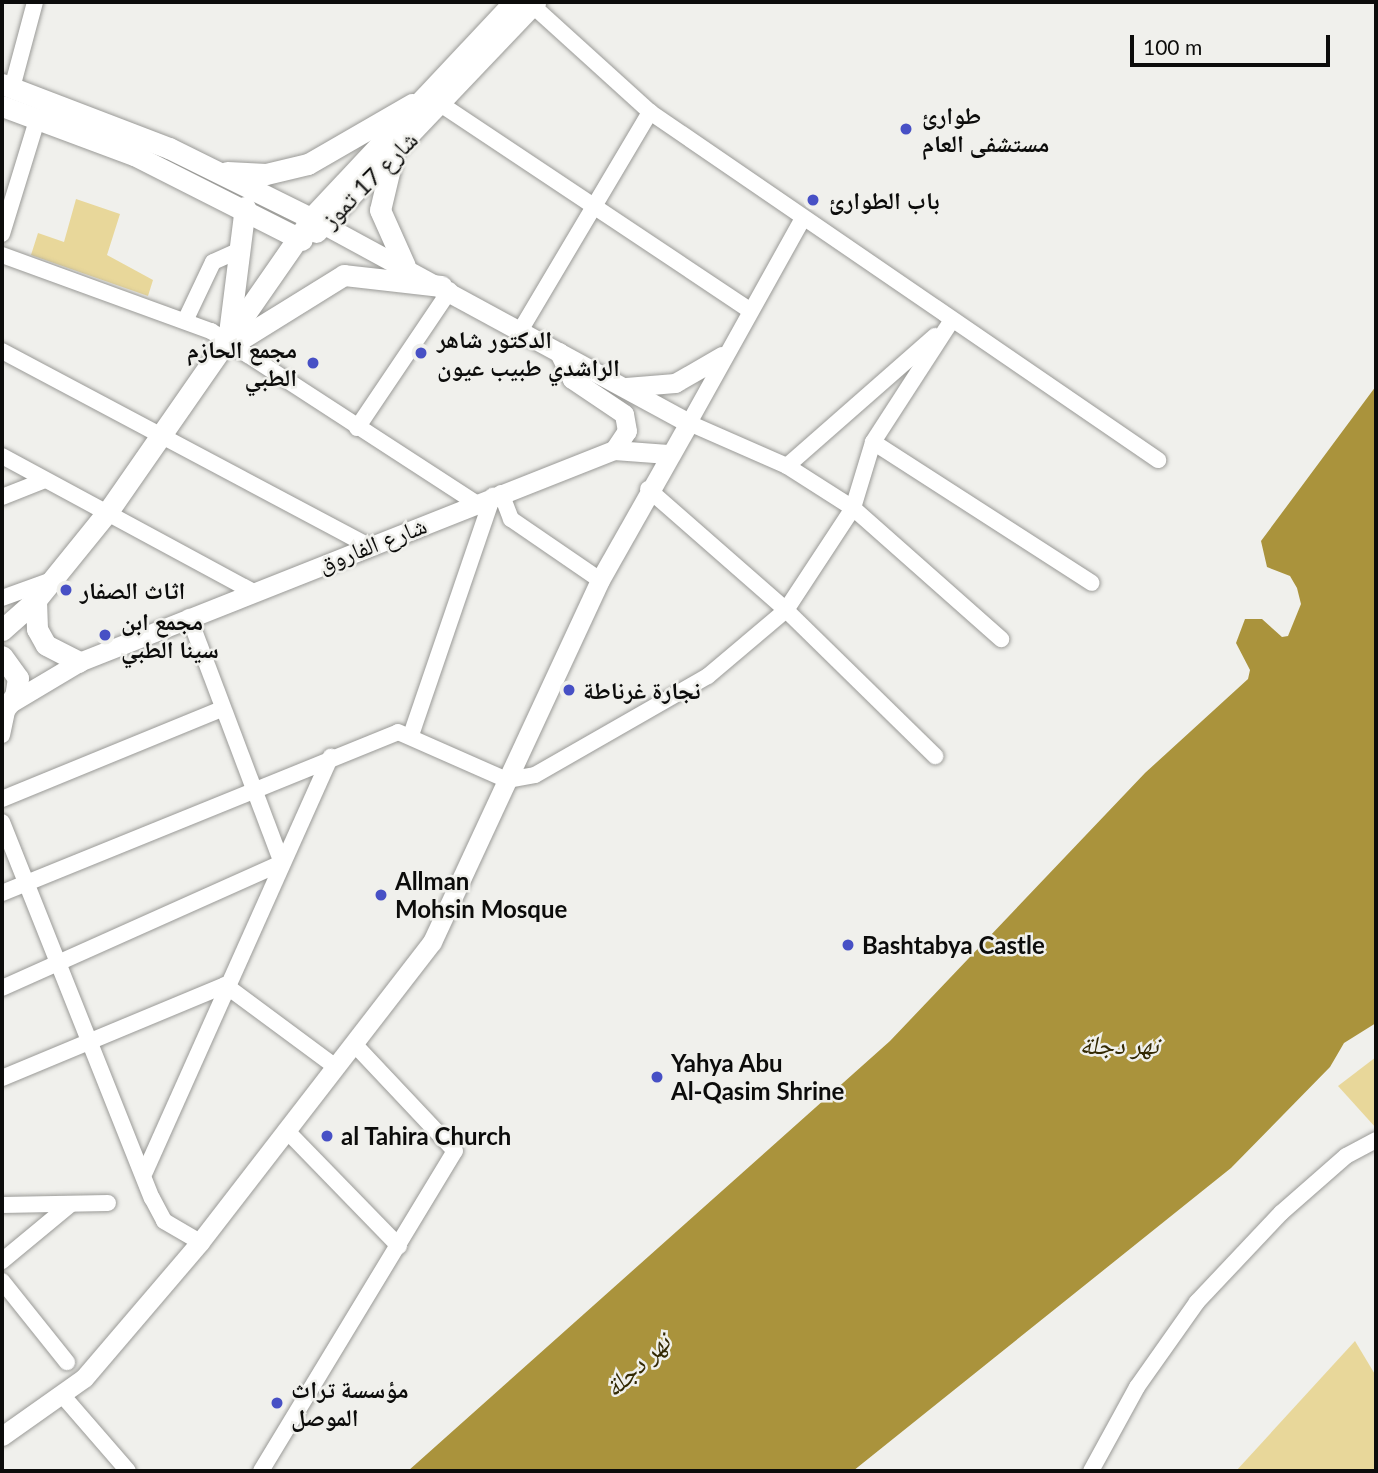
<!DOCTYPE html>
<meta charset="utf-8">
<style>
body{margin:0}
#map{position:relative;width:1378px;height:1473px;overflow:hidden;background:#f0f0ec;font-family:Lato,"Noto Naskh Arabic",sans-serif}
div>[style]{position:absolute}
.green>*{inset:0;background:#e8d79a}
.water>*{inset:0;background:#aa933c}
.roads{filter:drop-shadow(0 0 2px #9a9a97) drop-shadow(0 0 2px #9a9a97)}
.minor>*{height:16px;margin:-8px;padding:0 8px;transform-origin:8px;border-radius:8px;background:#fff}
.tertiary>*{height:19px;margin:-9.5px;padding:0 9.5px;transform-origin:9.5px;border-radius:9.5px;background:#fff}
.secondary>*{height:21px;margin:-10.5px;padding:0 10.5px;transform-origin:10.5px;border-radius:10.5px;background:#fff}
.dots>*{width:19px;height:19px;translate:-50% -50%;box-sizing:border-box;border:4px solid #f0f0ec;border-radius:50%}
span{translate:-50% -50%;white-space:nowrap;text-align:center;line-height:1.15;-webkit-text-stroke:5px #f0f0ec;paint-order:stroke}
.poi-label{font-size:24px;color:#0c0c0b;font-weight:700}
.left{translate:0 -50%;text-align:left}
.right{translate:-100% -50%;text-align:right}
.street-label{font-size:24px;color:#0c0c0b}
.water-label{font-size:26px;color:#322802;font-style:italic}
.frame{position:absolute;inset:0;border:4px solid #0c0c0b;pointer-events:none}
.scale{position:absolute;left:1130px;top:35px;width:200px;height:32px;box-sizing:border-box;border:4px solid #0c0c0b;border-top:0;padding-left:9px;font-size:21px;line-height:24px;white-space:nowrap;color:#0c0c0b;-webkit-text-stroke:5px #f0f0ec;paint-order:stroke}
</style>
<div id="map">
<div class="green">
<i style="clip-path:polygon(76px 199px,120px 214px,107px 255px,153px 280px,148px 296px,31px 255px,38px 233px,64px 242px)"></i>
<i style="clip-path:polygon(1376px 1057px,1376px 1128px,1338px 1086px)"></i>
<i style="clip-path:polygon(1355px 1341px,1376px 1376px,1376px 1471px,1236px 1471px)"></i>
</div>
<div class="water">
<i style="clip-path:polygon(1376px 386px,1376px 1023px,1344px 1043px,1330px 1067px,1231px 1168px,853px 1471px,408px 1471px,890px 1041px,1145px 773px,1248px 679px,1250px 670px,1236px 643px,1245px 619px,1262px 619px,1282px 637px,1288px 636px,1301px 604px,1297px 588px,1290px 576px,1267px 567px,1261px 541px)"></i>
</div>
<div class="roads">
<div class="minor">
<i style="left:532px;top:5px;width:159px;rotate:42.2deg"></i>
<i style="left:650px;top:112px;width:616px;rotate:34.41deg"></i>
<i style="left:12px;top:88px;width:89px;rotate:-75deg"></i>
<i style="left:442px;top:105px;width:369px;rotate:33.7deg"></i>
<i style="left:802px;top:220px;width:232px;rotate:119.1deg"></i>
<i style="left:689px;top:423px;width:107px;rotate:23.7deg"></i>
<i style="left:787px;top:466px;width:78px;rotate:32.5deg"></i>
<i style="left:853px;top:508px;width:198px;rotate:41.5deg"></i>
<i style="left:2px;top:234px;width:119px;rotate:-72.9deg"></i>
<i style="left:2px;top:255px;width:222px;rotate:20deg"></i>
<i style="left:211px;top:331px;width:316px;rotate:33deg"></i>
<i style="left:185px;top:321px;width:65px;rotate:-64.6deg"></i>
<i style="left:213px;top:262px;width:30px;rotate:-24deg"></i>
<i style="left:520px;top:331px;width:255px;rotate:-59.3deg"></i>
<i style="left:2px;top:351px;width:415px;rotate:28deg"></i>
<i style="left:357px;top:428px;width:166px;rotate:-56deg"></i>
<i style="left:873px;top:442px;width:260px;rotate:32.8deg"></i>
<i style="left:2px;top:456px;width:284px;rotate:28.4deg"></i>
<i style="left:787px;top:466px;width:197px;rotate:-41.3deg"></i>
<i style="left:648px;top:489px;width:184px;rotate:41.2deg"></i>
<i style="left:786px;top:610px;width:209px;rotate:44.4deg"></i>
<i style="left:501px;top:493px;width:28px;rotate:69deg"></i>
<i style="left:511px;top:519px;width:108px;rotate:34.4deg"></i>
<i style="left:2px;top:497px;width:46px;rotate:-21.6deg"></i>
<i style="left:2px;top:598px;width:53px;rotate:-19.8deg"></i>
<i style="left:189px;top:617px;width:263px;rotate:69.3deg"></i>
<i style="left:2px;top:735px;width:29px;rotate:-78deg"></i>
<i style="left:411px;top:735px;width:253px;rotate:-71.1deg"></i>
<i style="left:2px;top:799px;width:237px;rotate:-22.3deg"></i>
<i style="left:2px;top:822px;width:405px;rotate:68.3deg"></i>
<i style="left:152px;top:1198px;width:26px;rotate:62deg"></i>
<i style="left:164px;top:1221px;width:42px;rotate:30.3deg"></i>
<i style="left:2px;top:893px;width:427px;rotate:-22.1deg"></i>
<i style="left:398px;top:732px;width:119px;rotate:23.8deg"></i>
<i style="left:507px;top:780px;width:28px;rotate:-10deg"></i>
<i style="left:535px;top:775px;width:199px;rotate:-29.8deg"></i>
<i style="left:708px;top:676px;width:102px;rotate:-40.2deg"></i>
<i style="left:786px;top:610px;width:122px;rotate:-56.7deg"></i>
<i style="left:853px;top:508px;width:69px;rotate:-73.1deg"></i>
<i style="left:873px;top:442px;width:142px;rotate:-57.1deg"></i>
<i style="left:2px;top:988px;width:307px;rotate:-24.1deg"></i>
<i style="left:2px;top:1078px;width:242px;rotate:-22.6deg"></i>
<i style="left:225px;top:985px;width:138px;rotate:36.5deg"></i>
<i style="left:286px;top:1130px;width:162px;rotate:45.8deg"></i>
<i style="left:145px;top:1172px;width:455px;rotate:-65.9deg"></i>
<i style="left:2px;top:1205px;width:106px;rotate:-1.1deg"></i>
<i style="left:2px;top:1261px;width:89px;rotate:-39.6deg"></i>
<i style="left:2px;top:1281px;width:104px;rotate:51.3deg"></i>
<i style="left:63px;top:1396px;width:99px;rotate:49.1deg"></i>
<i style="left:261px;top:1471px;width:374px;rotate:-58.8deg"></i>
<i style="left:455px;top:1151px;width:146px;rotate:-133.3deg"></i>
<i style="left:1091px;top:1471px;width:96px;rotate:-61.3deg"></i>
<i style="left:1137px;top:1387px;width:104px;rotate:-54.8deg"></i>
<i style="left:1197px;top:1302px;width:122px;rotate:-46.7deg"></i>
<i style="left:1281px;top:1213px;width:86px;rotate:-41.2deg"></i>
<i style="left:1346px;top:1156px;width:34px;rotate:-28deg"></i>
</div>
<div class="tertiary">
<i style="left:626px;top:387px;width:49px;rotate:-4.7deg"></i>
<i style="left:675px;top:383px;width:54px;rotate:-29.9deg"></i>
<i style="left:614px;top:450px;width:54px;rotate:4.2deg"></i>
<i style="left:12px;top:702px;width:78px;rotate:-30.8deg"></i>
<i style="left:79px;top:662px;width:575px;rotate:-21.62deg"></i>
<i style="left:614px;top:450px;width:23px;rotate:-56deg"></i>
<i style="left:627px;top:431px;width:17px;rotate:-100deg"></i>
<i style="left:624px;top:414px;width:63px;rotate:-146.1deg"></i>
<i style="left:572px;top:379px;width:30px;rotate:-116deg"></i>
<i style="left:2px;top:1436px;width:100px;rotate:-35.3deg"></i>
<i style="left:84px;top:1378px;width:179px;rotate:-49.5deg"></i>
<i style="left:200px;top:1242px;width:379px;rotate:-52.3deg"></i>
<i style="left:432px;top:942px;width:399px;rotate:-65.1deg"></i>
<i style="left:600px;top:580px;width:180px;rotate:-60.5deg"></i>
<i style="left:689px;top:423px;width:414px;rotate:-151.5deg"></i>
</div>
<div class="secondary">
<i style="left:2px;top:84px;width:179px;rotate:21deg"></i>
<i style="left:169px;top:148px;width:174px;rotate:26.3deg"></i>
<i style="left:2px;top:106px;width:141px;rotate:20.4deg"></i>
<i style="left:134px;top:155px;width:188px;rotate:26.8deg"></i>
<i style="left:391px;top:164px;width:47px;rotate:103.4deg"></i>
<i style="left:380px;top:210px;width:61px;rotate:65.9deg"></i>
<i style="left:227px;top:172px;width:39px;rotate:3deg"></i>
<i style="left:266px;top:174px;width:43px;rotate:-13.4deg"></i>
<i style="left:308px;top:164px;width:120px;rotate:-30deg"></i>
<i style="left:316px;top:232px;width:318px;rotate:-46.4deg"></i>
<i style="left:228px;top:341px;width:135px;rotate:-82.8deg"></i>
<i style="left:231px;top:345px;width:133px;rotate:-31.8deg"></i>
<i style="left:344px;top:275px;width:98px;rotate:6.5deg"></i>
<i style="left:36px;top:600px;width:29px;rotate:88deg"></i>
<i style="left:37px;top:629px;width:18px;rotate:61deg"></i>
<i style="left:46px;top:645px;width:37px;rotate:27deg"></i>
<i style="left:2px;top:630px;width:45px;rotate:-41.4deg"></i>
<i style="left:36px;top:600px;width:116px;rotate:-51deg"></i>
<i style="left:109px;top:510px;width:358px;rotate:-55.2deg"></i>
<i style="left:313px;top:216px;width:294px;rotate:-46.8deg"></i>
<i style="left:2px;top:656px;width:27px;rotate:54deg"></i>
<i style="left:18px;top:678px;width:18px;rotate:99deg"></i>
<i style="left:15px;top:696px;width:21px;rotate:129deg"></i>
</div>
</div>
<div class="dots">
<i style="left:906px;top:129px;background:#4750c5"></i>
<i style="left:813px;top:200px;background:#4750c5"></i>
<i style="left:421px;top:353px;background:#4750c5"></i>
<i style="left:313px;top:363px;background:#4750c5"></i>
<i style="left:66px;top:590px;background:#4750c5"></i>
<i style="left:105px;top:635px;background:#4750c5"></i>
<i style="left:569px;top:690px;background:#4750c5"></i>
<i style="left:381px;top:895px;background:#4750c5"></i>
<i style="left:848px;top:945px;background:#4750c5"></i>
<i style="left:657px;top:1077px;background:#4750c5"></i>
<i style="left:327px;top:1136px;background:#4750c5"></i>
<i style="left:277px;top:1403px;background:#4750c5"></i>
</div>
<div class="poi-label">
<span class="left" style="left:922px;top:129px">طوارئ<br>مستشفى العام</span>
<span class="left" style="left:829px;top:200px">باب الطوارئ</span>
<span class="left" style="left:437px;top:353px">الدكتور شاهر<br>الراشدي طبيب عيون</span>
<span class="right" style="left:297px;top:363px">مجمع الحازم<br>الطبي</span>
<span class="left" style="left:80px;top:590px">اثاث الصفار</span>
<span class="left" style="left:121px;top:635px">مجمع ابن<br>سينا الطبي</span>
<span class="left" style="left:583px;top:690px">نجارة غرناطة</span>
<span class="left" style="left:395px;top:895px">Allman<br>Mohsin Mosque</span>
<span class="left" style="left:862px;top:945px">Bashtabya Castle</span>
<span class="left" style="left:671px;top:1077px">Yahya Abu<br>Al-Qasim Shrine</span>
<span class="left" style="left:341px;top:1136px">al Tahira Church</span>
<span class="left" style="left:291px;top:1403px">مؤسسة تراث<br>الموصل</span>
</div>
<div class="street-label">
<span style="left:369px;top:179px;rotate:-45deg">شارع 17 تموز</span>
<span style="left:372px;top:544px;rotate:-21deg">شارع الفاروق</span>
</div>
<div class="water-label">
<span style="left:1119px;top:1045px">نهر دجلة</span>
<span style="left:637px;top:1365px;rotate:-43deg">نهر دجلة</span>
</div>
<div class="frame"></div>
<div class="scale">100 m</div>
</div>
